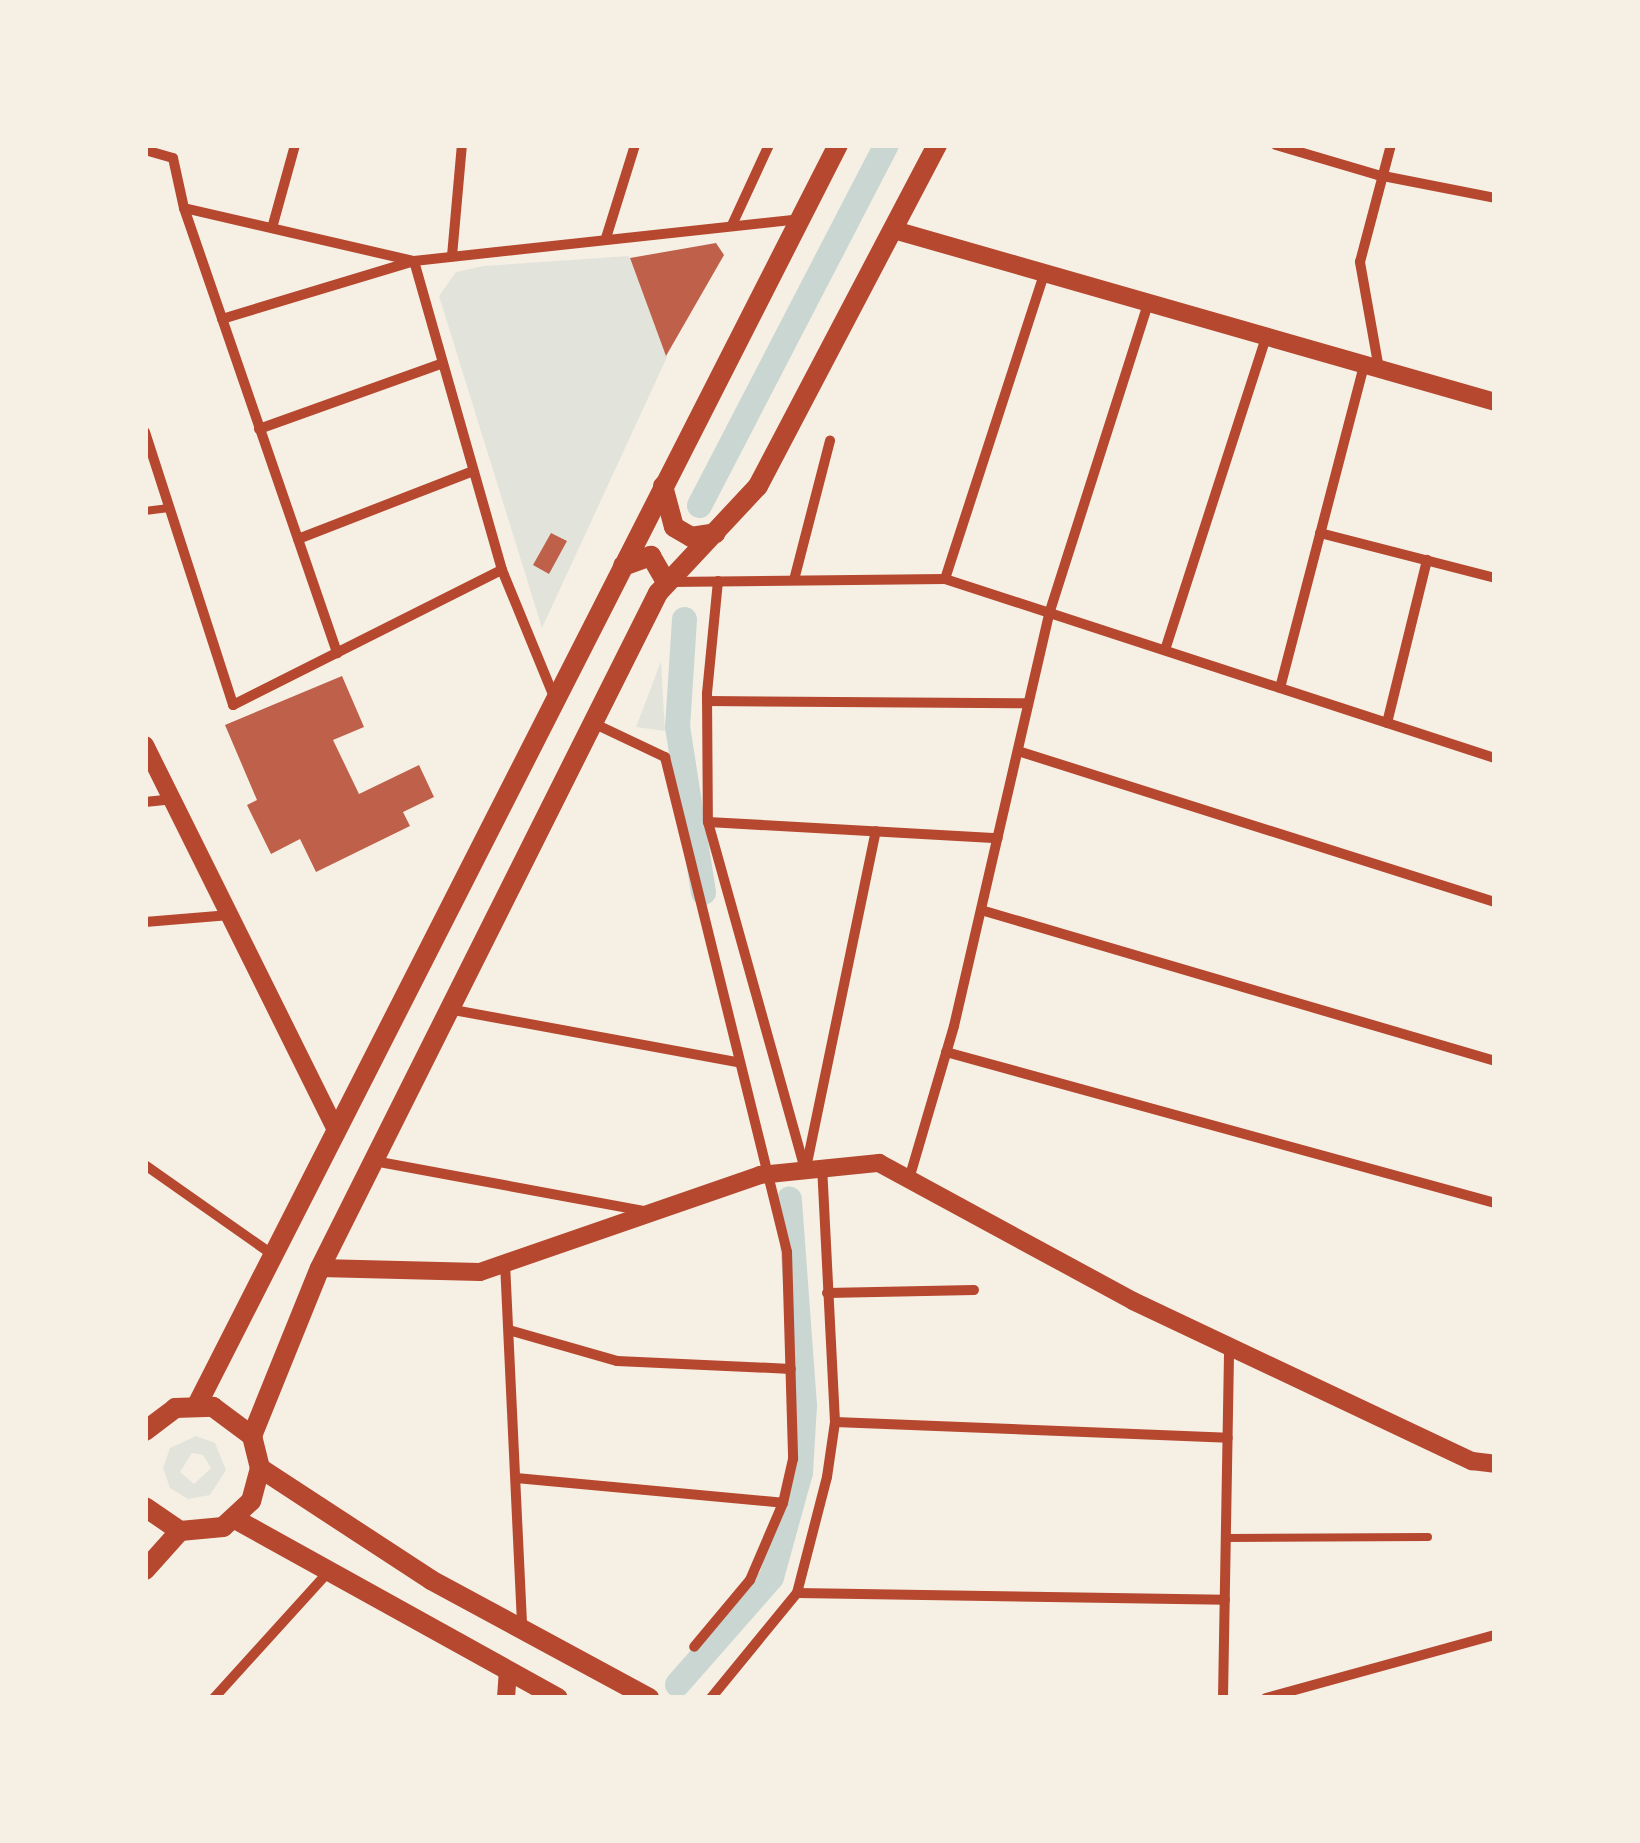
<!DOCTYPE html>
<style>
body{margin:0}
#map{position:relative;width:1640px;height:1843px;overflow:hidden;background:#f6efe4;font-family:Georgia,serif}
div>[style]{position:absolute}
.green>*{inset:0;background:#e2e4dc}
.canal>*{height:25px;margin:-12.5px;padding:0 12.5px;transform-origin:12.5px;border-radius:12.5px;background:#c9d6d2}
.building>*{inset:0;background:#bf614a}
.service>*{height:8px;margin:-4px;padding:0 4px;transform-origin:4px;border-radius:4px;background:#b5482f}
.minor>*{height:10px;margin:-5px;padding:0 5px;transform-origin:5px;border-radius:5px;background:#b5482f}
.tertiary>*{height:18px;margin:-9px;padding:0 9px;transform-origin:9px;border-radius:9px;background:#b5482f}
.secondary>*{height:20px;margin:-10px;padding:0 10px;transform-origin:10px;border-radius:10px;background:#b5482f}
span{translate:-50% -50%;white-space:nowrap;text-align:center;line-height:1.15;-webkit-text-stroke:8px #f6efe4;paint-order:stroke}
.frame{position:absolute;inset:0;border:148px solid #f6efe4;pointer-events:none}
</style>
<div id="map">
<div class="green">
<i style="clip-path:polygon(629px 256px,667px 357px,542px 628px,439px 296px,456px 272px,484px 266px)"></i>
<i style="clip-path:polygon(661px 661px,665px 731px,636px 727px,646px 701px)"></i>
<i style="clip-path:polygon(evenodd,196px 1436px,215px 1443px,226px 1470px,210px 1495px,188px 1499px,170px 1488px,163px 1468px,170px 1448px,196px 1436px,192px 1453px,203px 1455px,211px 1468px,194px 1484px,180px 1472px,192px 1453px)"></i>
</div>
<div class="canal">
<i style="left:699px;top:505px;width:406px;rotate:-62.6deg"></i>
<i style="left:684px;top:619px;width:107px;rotate:93.7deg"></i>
<i style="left:677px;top:726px;width:168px;rotate:81.1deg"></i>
<i style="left:677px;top:1684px;width:142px;rotate:-48.7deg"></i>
<i style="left:771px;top:1577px;width:109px;rotate:-74.6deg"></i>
<i style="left:800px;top:1472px;width:67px;rotate:-86.6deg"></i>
<i style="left:804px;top:1405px;width:207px;rotate:-94.2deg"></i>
</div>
<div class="building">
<i style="clip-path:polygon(716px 243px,724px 255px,666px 356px,630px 258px)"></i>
<i style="clip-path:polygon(551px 533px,567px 541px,549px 574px,533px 565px)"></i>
<i style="clip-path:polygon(342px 676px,364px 727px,333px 740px,359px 794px,419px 765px,434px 797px,403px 812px,410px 826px,316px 872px,300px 839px,271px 854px,247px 805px,257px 800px,225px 725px)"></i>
</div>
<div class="service">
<i style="left:145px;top:511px;width:24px;rotate:-7deg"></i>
<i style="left:1226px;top:1538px;width:202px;rotate:-0.3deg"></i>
</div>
<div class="minor">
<i style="left:1276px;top:145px;width:106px;rotate:16.4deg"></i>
<i style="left:1378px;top:175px;width:119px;rotate:11.1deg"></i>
<i style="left:145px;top:150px;width:29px;rotate:16deg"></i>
<i style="left:173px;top:158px;width:51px;rotate:77.6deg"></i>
<i style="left:184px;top:208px;width:471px;rotate:71deg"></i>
<i style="left:184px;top:208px;width:235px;rotate:13deg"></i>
<i style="left:732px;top:225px;width:88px;rotate:-65.2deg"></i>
<i style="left:272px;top:228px;width:86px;rotate:-74.5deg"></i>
<i style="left:606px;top:238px;width:97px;rotate:-72.7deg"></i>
<i style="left:452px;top:256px;width:111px;rotate:-84.9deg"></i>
<i style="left:414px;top:261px;width:321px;rotate:74.1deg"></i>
<i style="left:502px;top:570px;width:137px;rotate:67.7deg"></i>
<i style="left:222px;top:319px;width:201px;rotate:-16.8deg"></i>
<i style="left:414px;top:261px;width:388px;rotate:-6.2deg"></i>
<i style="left:1379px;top:369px;width:109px;rotate:-100.1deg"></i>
<i style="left:1360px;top:262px;width:121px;rotate:-75.2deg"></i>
<i style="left:259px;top:429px;width:195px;rotate:-19.7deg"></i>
<i style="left:145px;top:432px;width:287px;rotate:72.1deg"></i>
<i style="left:233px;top:705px;width:301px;rotate:-26.7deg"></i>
<i style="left:1320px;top:533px;width:181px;rotate:14.4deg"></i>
<i style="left:298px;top:539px;width:188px;rotate:-21.2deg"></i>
<i style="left:945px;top:579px;width:321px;rotate:-72deg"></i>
<i style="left:794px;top:580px;width:144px;rotate:-75.5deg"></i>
<i style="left:718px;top:581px;width:113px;rotate:95.6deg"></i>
<i style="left:707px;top:693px;width:129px;rotate:89.6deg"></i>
<i style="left:708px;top:822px;width:361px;rotate:74.4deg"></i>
<i style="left:670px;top:582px;width:275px;rotate:-0.6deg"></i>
<i style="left:945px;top:579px;width:578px;rotate:18.03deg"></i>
<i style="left:1165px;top:650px;width:329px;rotate:-72.1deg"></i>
<i style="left:1280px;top:688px;width:334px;rotate:-75.4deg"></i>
<i style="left:707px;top:701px;width:321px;rotate:0.4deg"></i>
<i style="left:593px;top:723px;width:80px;rotate:25.3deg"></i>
<i style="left:665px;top:757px;width:510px;rotate:76.15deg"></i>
<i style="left:787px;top:1252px;width:207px;rotate:88.3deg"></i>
<i style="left:793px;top:1459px;width:45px;rotate:102.8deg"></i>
<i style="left:783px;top:1503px;width:84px;rotate:113.2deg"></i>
<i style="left:750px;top:1580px;width:87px;rotate:129.9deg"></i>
<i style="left:1387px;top:723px;width:168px;rotate:-76.2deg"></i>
<i style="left:1018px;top:751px;width:500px;rotate:17.57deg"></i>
<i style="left:145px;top:802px;width:27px;rotate:-6deg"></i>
<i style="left:708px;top:822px;width:290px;rotate:3.2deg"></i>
<i style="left:981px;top:910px;width:536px;rotate:16.37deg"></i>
<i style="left:145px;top:922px;width:85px;rotate:-4.7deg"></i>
<i style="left:448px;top:1009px;width:294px;rotate:10.4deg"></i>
<i style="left:946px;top:1052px;width:569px;rotate:15.38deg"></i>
<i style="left:374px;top:1161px;width:274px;rotate:10.5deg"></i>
<i style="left:145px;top:1165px;width:156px;rotate:35.1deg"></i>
<i style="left:806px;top:1168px;width:344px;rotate:-78.3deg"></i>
<i style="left:909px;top:1179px;width:159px;rotate:-73.6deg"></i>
<i style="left:954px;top:1026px;width:423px;rotate:-77deg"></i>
<i style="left:1049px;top:614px;width:326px;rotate:-72.3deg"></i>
<i style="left:505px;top:1263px;width:364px;rotate:87.3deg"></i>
<i style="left:827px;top:1293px;width:147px;rotate:-1.2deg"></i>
<i style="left:509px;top:1330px;width:112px;rotate:16deg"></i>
<i style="left:617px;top:1361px;width:174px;rotate:2.6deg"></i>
<i style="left:835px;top:1422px;width:393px;rotate:2.3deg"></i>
<i style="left:516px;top:1478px;width:268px;rotate:5.3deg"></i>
<i style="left:797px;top:1593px;width:428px;rotate:0.9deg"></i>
<i style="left:214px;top:1698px;width:173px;rotate:-47.8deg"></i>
<i style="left:711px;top:1698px;width:136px;rotate:-50.7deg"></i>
<i style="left:797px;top:1593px;width:120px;rotate:-75.5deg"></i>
<i style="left:827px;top:1477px;width:56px;rotate:-81.7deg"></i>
<i style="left:835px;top:1422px;width:253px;rotate:-92.9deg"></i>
<i style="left:1223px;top:1698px;width:352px;rotate:-89deg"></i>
<i style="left:1266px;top:1698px;width:238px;rotate:-15.4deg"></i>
</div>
<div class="tertiary">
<i style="left:894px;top:230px;width:625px;rotate:15.97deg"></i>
<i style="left:145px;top:745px;width:430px;rotate:63.6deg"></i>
<i style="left:320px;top:1268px;width:160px;rotate:1.4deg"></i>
<i style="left:480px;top:1272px;width:296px;rotate:-19.1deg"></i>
<i style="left:760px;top:1175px;width:120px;rotate:-5.8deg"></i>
<i style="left:879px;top:1163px;width:289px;rotate:28.5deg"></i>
<i style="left:1133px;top:1301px;width:375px;rotate:25.3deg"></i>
<i style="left:1472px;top:1461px;width:23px;rotate:7deg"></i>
<i style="left:506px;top:1698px;width:26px;rotate:-86deg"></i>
</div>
<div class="secondary">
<i style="left:663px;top:486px;width:42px;rotate:75deg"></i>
<i style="left:674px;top:527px;width:20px;rotate:30deg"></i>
<i style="left:691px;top:537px;width:25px;rotate:-9deg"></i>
<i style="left:623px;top:566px;width:30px;rotate:-20deg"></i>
<i style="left:651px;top:556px;width:30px;rotate:60deg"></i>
<i style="left:197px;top:1405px;width:1414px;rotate:-63.04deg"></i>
<i style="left:145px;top:1431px;width:38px;rotate:-37deg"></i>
<i style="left:175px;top:1408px;width:38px;rotate:-2deg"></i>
<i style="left:213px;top:1407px;width:49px;rotate:36.6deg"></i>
<i style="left:252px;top:1436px;width:33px;rotate:76deg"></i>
<i style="left:260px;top:1468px;width:34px;rotate:105deg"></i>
<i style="left:251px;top:1501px;width:38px;rotate:137deg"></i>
<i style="left:223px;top:1527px;width:43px;rotate:174.7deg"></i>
<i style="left:180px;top:1531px;width:42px;rotate:-145.6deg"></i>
<i style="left:252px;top:1436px;width:181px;rotate:-68deg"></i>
<i style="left:320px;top:1268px;width:755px;rotate:-63.4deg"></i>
<i style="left:658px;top:593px;width:146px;rotate:-46.9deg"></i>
<i style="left:758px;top:486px;width:385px;rotate:-62.3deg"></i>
<i style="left:260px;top:1468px;width:204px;rotate:33.2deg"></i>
<i style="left:431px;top:1580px;width:248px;rotate:28.4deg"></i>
<i style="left:235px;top:1519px;width:369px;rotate:29deg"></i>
<i style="left:145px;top:1570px;width:52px;rotate:-48.1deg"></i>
</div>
<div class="frame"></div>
</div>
